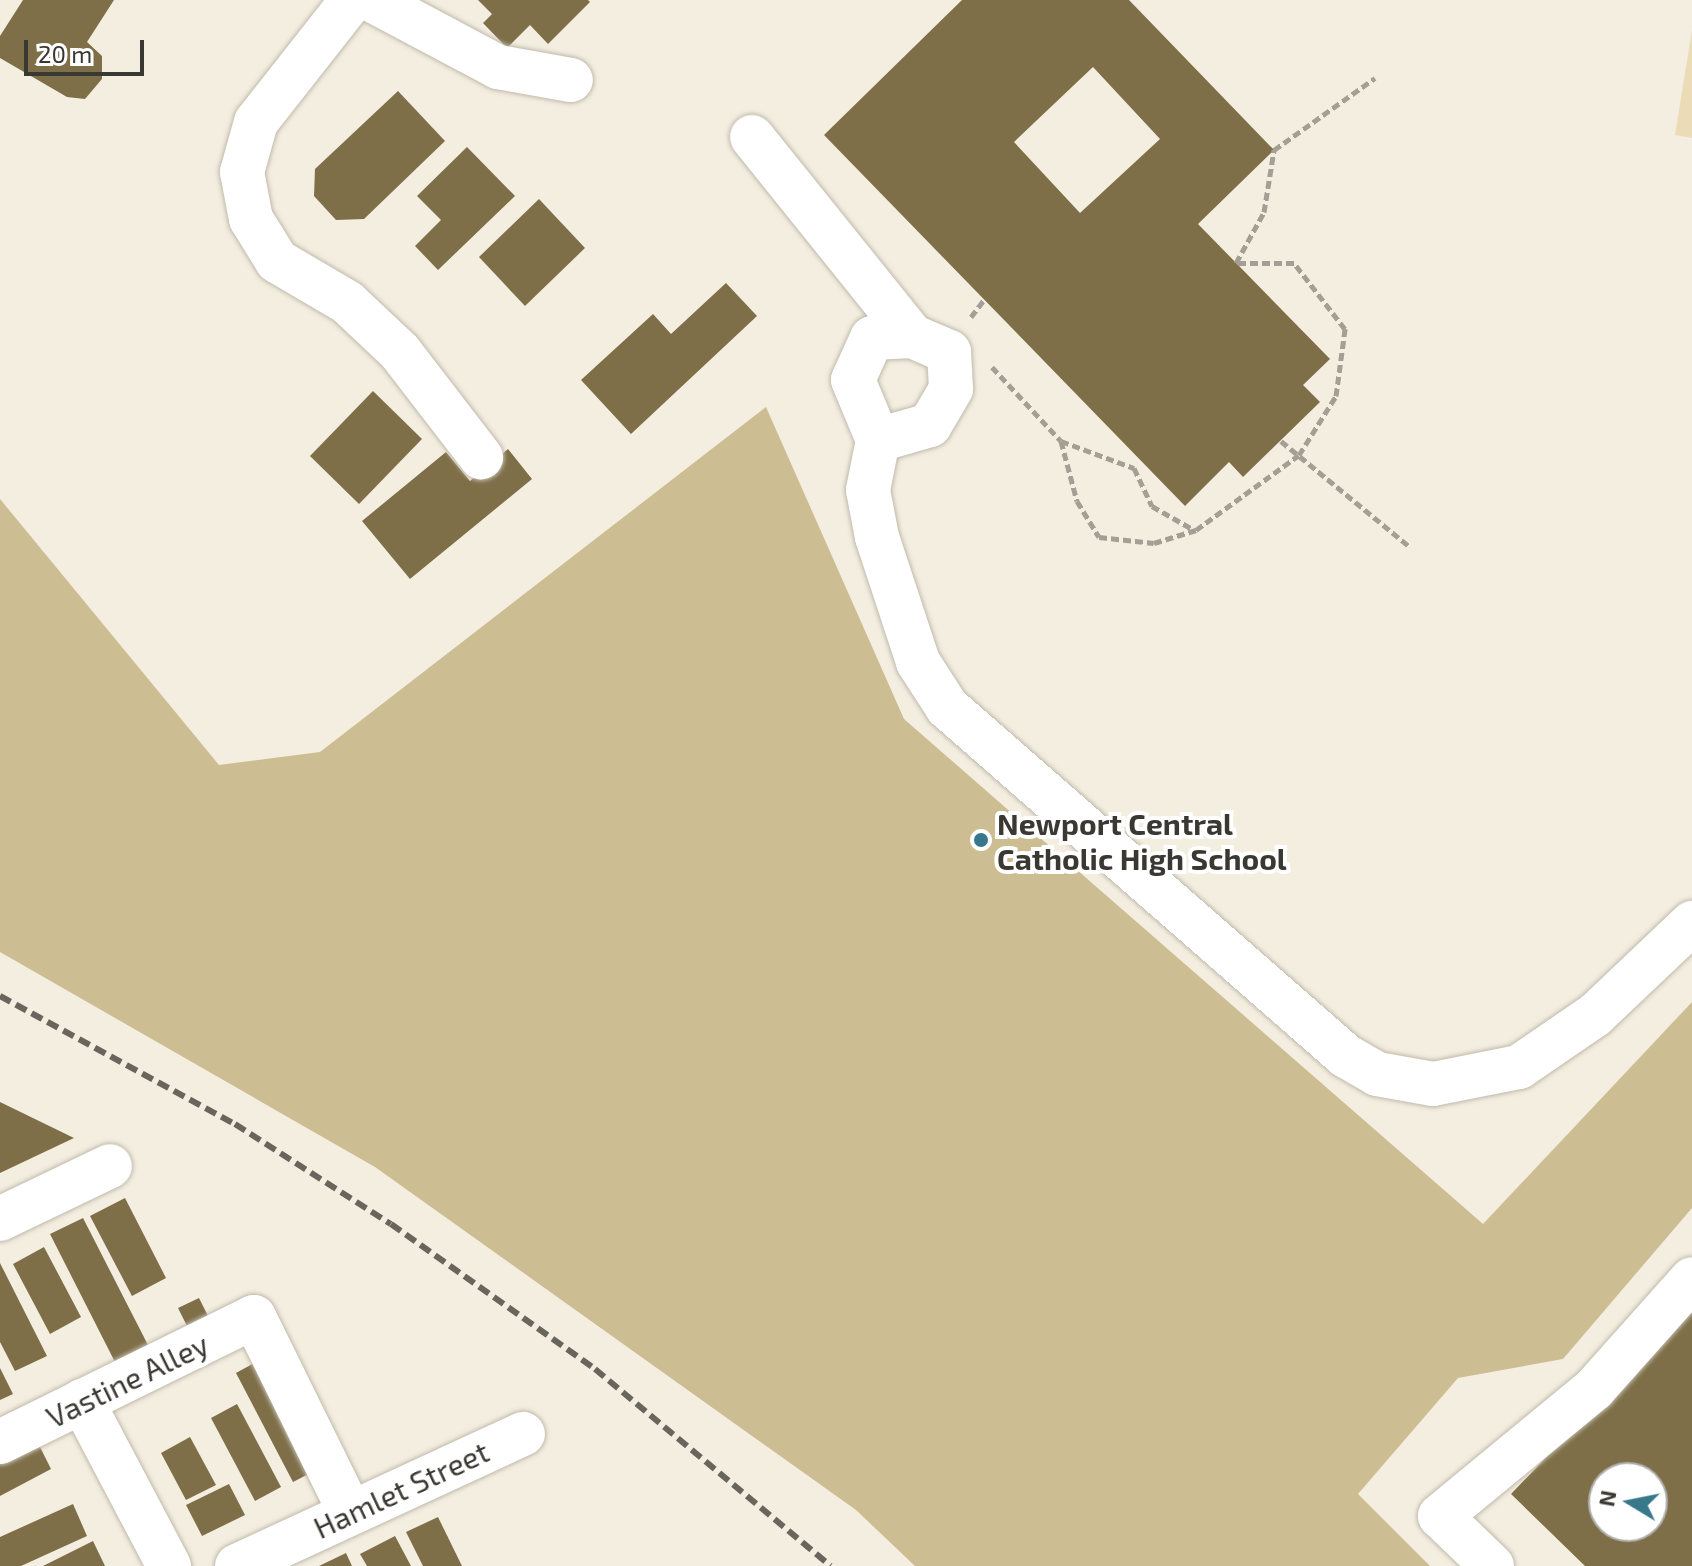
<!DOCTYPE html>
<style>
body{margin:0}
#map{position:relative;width:1692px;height:1566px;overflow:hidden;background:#f4eee0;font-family:"Exo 2",sans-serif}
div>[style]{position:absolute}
.green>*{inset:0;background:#ebdcb7}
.forest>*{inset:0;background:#cdbd93}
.building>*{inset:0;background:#7e6f48}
.path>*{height:5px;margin-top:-2.5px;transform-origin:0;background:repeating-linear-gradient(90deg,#a39f94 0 8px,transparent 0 12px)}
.roads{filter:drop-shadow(0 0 2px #c0baac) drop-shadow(0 0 2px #c0baac)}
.minor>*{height:44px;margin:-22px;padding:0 22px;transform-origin:22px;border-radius:22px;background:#fff}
.rail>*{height:6px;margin-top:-3px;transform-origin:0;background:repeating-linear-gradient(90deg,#68655d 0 12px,transparent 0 18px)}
.dots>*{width:22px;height:22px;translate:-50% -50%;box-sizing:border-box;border:4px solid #fff;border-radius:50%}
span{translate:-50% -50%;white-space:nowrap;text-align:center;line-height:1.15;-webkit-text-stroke:8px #fff;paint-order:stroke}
.poi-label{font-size:30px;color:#3a3832;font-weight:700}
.left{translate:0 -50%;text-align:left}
.street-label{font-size:30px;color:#3a3832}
.north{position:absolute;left:1588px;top:1462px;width:80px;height:80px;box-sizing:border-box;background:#fff;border:2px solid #b0afad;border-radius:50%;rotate:280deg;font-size:22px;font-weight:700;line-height:32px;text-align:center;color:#3a3832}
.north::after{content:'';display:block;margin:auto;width:28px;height:36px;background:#37798b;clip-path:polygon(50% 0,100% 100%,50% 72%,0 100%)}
.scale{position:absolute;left:24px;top:40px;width:120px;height:36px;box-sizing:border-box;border:4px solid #3a3832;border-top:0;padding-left:10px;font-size:24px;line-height:28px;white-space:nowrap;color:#3a3832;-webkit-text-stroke:6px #fff;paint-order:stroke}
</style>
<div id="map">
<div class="green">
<i style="clip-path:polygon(1692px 30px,1692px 138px,1675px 135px)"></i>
</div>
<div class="forest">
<i style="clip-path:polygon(766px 407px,904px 719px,1483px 1224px,1692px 1002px,1692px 1208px,1563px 1359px,1458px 1378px,1358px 1494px,1430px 1566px,915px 1566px,856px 1510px,375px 1167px,0 952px,0 499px,219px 765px,320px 752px)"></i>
</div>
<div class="building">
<i style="clip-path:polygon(23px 0,114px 0,87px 42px,102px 56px,102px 79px,85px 99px,67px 97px,0 58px,0 36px)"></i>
<i style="clip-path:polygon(478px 0,588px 0,590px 2px,548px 44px,530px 25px,507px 48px,483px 23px,492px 14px)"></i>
<i style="clip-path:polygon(evenodd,962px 0,1129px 0,1274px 150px,1198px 224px,1330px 359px,1303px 385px,1320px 402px,1243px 477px,1229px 462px,1185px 506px,824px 135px,962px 0,1093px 67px,1160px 139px,1080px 213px,1014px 142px,1093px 67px)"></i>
<i style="clip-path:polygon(398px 91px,445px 141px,364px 219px,336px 220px,314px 196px,315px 169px)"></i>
<i style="clip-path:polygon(467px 147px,515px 196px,438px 270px,415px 246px,441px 220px,417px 196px)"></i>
<i style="clip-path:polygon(539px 199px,585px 248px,525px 306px,479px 257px)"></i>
<i style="clip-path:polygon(726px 283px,757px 316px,631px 434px,581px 380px,653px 314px,671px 334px)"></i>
<i style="clip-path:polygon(373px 391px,422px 439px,359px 504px,310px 456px)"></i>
<i style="clip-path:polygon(508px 449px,532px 479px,410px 579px,362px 521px,446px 452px,470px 481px)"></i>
<i style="clip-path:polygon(0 1102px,74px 1138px,0 1173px)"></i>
<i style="clip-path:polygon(125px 1198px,166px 1278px,132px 1296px,90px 1216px)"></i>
<i style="clip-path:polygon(83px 1218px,150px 1349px,117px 1366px,50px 1234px)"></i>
<i style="clip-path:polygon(44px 1247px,81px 1317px,50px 1334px,13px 1264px)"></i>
<i style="clip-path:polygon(0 1263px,47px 1356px,15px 1371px,0 1342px)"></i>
<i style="clip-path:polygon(199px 1298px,210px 1320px,189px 1330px,178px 1308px)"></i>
<i style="clip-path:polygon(evenodd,1692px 1305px,1692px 1566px,1585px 1566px,1511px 1494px,1692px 1305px,1604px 1478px,1652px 1478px,1652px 1526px,1604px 1526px,1604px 1478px)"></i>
<i style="clip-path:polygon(265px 1357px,322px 1467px,293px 1482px,236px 1373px)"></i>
<i style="clip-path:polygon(0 1368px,13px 1394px,0 1400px)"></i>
<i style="clip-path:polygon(237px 1404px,281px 1487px,255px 1501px,211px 1418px)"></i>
<i style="clip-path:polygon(190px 1437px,216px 1485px,186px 1500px,161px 1453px)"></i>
<i style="clip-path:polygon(36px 1439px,51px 1469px,0 1496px,0 1457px)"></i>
<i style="clip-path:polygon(229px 1484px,245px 1515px,202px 1536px,186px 1505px)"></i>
<i style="clip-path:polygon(73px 1504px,87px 1536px,21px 1566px,0 1566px,0 1537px)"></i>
<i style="clip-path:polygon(438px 1517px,462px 1566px,423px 1566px,406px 1532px)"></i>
<i style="clip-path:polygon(395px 1536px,411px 1566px,367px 1566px,360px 1554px)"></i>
<i style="clip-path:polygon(93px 1541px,105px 1566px,43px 1566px)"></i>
<i style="clip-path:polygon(346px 1553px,352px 1566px,319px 1566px)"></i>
</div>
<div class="path">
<i style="left:971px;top:317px;width:21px;rotate:-53deg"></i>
<i style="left:992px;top:367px;width:101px;rotate:47deg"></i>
<i style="left:1061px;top:441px;width:78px;rotate:20.3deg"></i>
<i style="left:1134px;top:468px;width:42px;rotate:64.7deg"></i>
<i style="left:1152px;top:506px;width:48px;rotate:29.7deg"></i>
<i style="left:1061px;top:441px;width:62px;rotate:75.1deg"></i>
<i style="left:1077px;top:501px;width:42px;rotate:58.6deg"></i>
<i style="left:1099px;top:537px;width:55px;rotate:6.2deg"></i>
<i style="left:1154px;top:543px;width:44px;rotate:-17.2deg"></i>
<i style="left:1196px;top:530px;width:127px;rotate:-36.1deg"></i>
<i style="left:1299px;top:455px;width:70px;rotate:-57.9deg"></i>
<i style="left:1336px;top:396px;width:68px;rotate:-82.3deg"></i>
<i style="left:1345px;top:329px;width:83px;rotate:-127.7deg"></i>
<i style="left:1294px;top:263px;width:58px;rotate:180deg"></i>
<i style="left:1236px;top:263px;width:58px;rotate:-61.2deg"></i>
<i style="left:1264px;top:212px;width:63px;rotate:-80.8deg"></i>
<i style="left:1274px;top:150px;width:124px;rotate:-35.5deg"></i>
<i style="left:1281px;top:441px;width:166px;rotate:39.4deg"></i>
</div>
<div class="roads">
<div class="minor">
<i style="left:352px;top:0;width:155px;rotate:128.2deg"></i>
<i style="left:256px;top:122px;width:52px;rotate:105.6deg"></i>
<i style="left:242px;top:172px;width:48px;rotate:79.2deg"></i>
<i style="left:251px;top:219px;width:49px;rotate:58.2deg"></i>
<i style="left:277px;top:261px;width:81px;rotate:30.4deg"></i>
<i style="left:347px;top:302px;width:73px;rotate:43.3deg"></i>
<i style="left:400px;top:352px;width:133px;rotate:52.4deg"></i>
<i style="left:372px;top:0;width:143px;rotate:28deg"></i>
<i style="left:498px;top:67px;width:74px;rotate:10.1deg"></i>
<i style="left:752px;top:137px;width:255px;rotate:51.2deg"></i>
<i style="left:878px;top:440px;width:54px;rotate:-16.1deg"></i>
<i style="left:930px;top:425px;width:42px;rotate:-59.7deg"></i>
<i style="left:951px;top:389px;width:37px;rotate:-93deg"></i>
<i style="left:949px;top:352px;width:40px;rotate:-156.6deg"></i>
<i style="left:912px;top:336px;width:40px;rotate:177.1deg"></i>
<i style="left:872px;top:338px;width:46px;rotate:114.3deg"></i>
<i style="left:853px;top:380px;width:65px;rotate:67.4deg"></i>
<i style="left:878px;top:440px;width:51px;rotate:101.3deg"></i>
<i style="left:868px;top:490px;width:48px;rotate:79.2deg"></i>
<i style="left:877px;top:537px;width:132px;rotate:71.8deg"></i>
<i style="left:918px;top:662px;width:54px;rotate:57.2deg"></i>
<i style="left:947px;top:707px;width:530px;rotate:41.18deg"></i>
<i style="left:1346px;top:1056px;width:36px;rotate:30deg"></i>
<i style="left:1377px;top:1074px;width:57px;rotate:10.1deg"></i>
<i style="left:1433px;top:1084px;width:88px;rotate:-11.2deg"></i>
<i style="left:1519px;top:1067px;width:92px;rotate:-34.4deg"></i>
<i style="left:1595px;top:1015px;width:134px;rotate:-43.5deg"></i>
<i style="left:0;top:1219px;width:122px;rotate:-25.7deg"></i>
<i style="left:82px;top:1401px;width:187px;rotate:62.2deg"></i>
<i style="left:0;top:1442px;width:283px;rotate:-26.2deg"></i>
<i style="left:254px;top:1317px;width:217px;rotate:63.8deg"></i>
<i style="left:237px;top:1566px;width:315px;rotate:-24.8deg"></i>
<i style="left:1492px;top:1566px;width:72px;rotate:-136.1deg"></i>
<i style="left:1440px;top:1516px;width:200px;rotate:-39.5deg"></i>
<i style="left:1594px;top:1389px;width:147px;rotate:-48.3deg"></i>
</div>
</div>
<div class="rail">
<i style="left:0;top:996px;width:268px;rotate:28.6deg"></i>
<i style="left:235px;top:1124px;width:185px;rotate:32.7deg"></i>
<i style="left:391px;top:1224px;width:250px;rotate:35.4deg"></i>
<i style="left:595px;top:1369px;width:307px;rotate:39.9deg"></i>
</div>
<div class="dots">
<i style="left:981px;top:840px;background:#37798b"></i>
</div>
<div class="poi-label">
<span class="left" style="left:997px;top:840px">Newport Central<br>Catholic High School</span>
</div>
<div class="street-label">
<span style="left:127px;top:1380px;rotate:-26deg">Vastine Alley</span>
<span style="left:401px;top:1489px;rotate:-25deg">Hamlet Street</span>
</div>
<div class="north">N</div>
<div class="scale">20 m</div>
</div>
